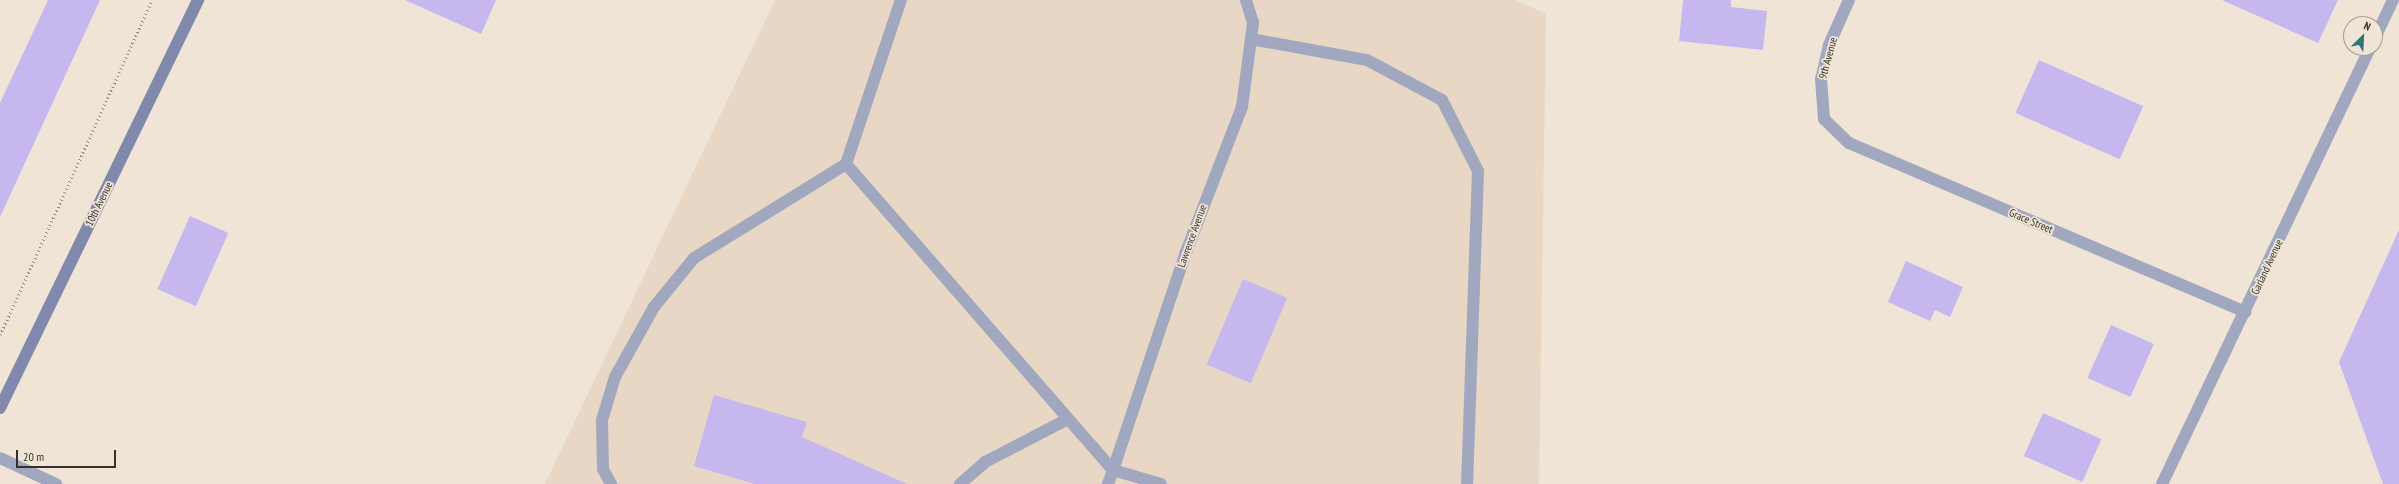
<!DOCTYPE html>
<style>
body{margin:0}
#map{position:relative;width:2399px;height:484px;overflow:hidden;background:#efe4d6;font-family:"PT Sans Narrow",sans-serif}
div>[style]{position:absolute}
.built>*{inset:0;background:#e7d7c4}
.building>*{inset:0;background:#c6b8ef;transform-origin:0 0}
.path>*{height:2.5px;margin-top:-1.25px;transform-origin:0;background:repeating-linear-gradient(90deg,#938b81 0 1px,transparent 0 4px)}
.lane>*{height:12px;margin:-6px;padding:0 6px;transform-origin:6px;border-radius:6px;background:#a1a7bf}
.street>*{height:12px;margin:-6px;padding:0 6px;transform-origin:6px;border-radius:6px;background:#a1a7bf}
.secondary>*{height:12px;margin:-6px;padding:0 6px;transform-origin:6px;border-radius:6px;background:#8088ab}
span{translate:-50% -50%;white-space:nowrap;text-align:center;line-height:1.15;-webkit-text-stroke:3.5px #efe4d6;paint-order:stroke}
.street-label{font-size:11px;color:#35302b}
.north{position:absolute;left:2343px;top:16px;width:40px;height:40px;box-sizing:border-box;background:#efe4d6;border:1px solid #a59c92;border-radius:50%;rotate:24deg;font-size:11px;font-weight:700;line-height:16px;text-align:center;color:#35302b}
.north::after{content:'';display:block;margin:auto;width:14px;height:18px;background:#2e7776;clip-path:polygon(50% 0,100% 100%,50% 72%,0 100%)}
.scale{position:absolute;left:16px;top:450px;width:100px;height:18px;box-sizing:border-box;border:2px solid #35302b;border-top:0;padding-left:5px;font-size:12px;line-height:14px;white-space:nowrap;color:#35302b;-webkit-text-stroke:3px #efe4d6;paint-order:stroke}
</style>
<div id="map">
<div class="built">
<div style="clip-path:polygon(775px 0,1515px 0,1546px 14px,1539px 484px,545px 484px)"></div>
</div>
<div class="building">
<div style="clip-path:polygon(48px 0,100px 0,0 217px,0 103px)"></div>
<div style="clip-path:polygon(405px 0,496px 0,481px 34px)"></div>
<div style="clip-path:polygon(1683px 0,1731px 0,1731px 7px,1767px 11px,1763px 50px,1679px 41px)"></div>
<div style="clip-path:polygon(2222px 0,2338px 0,2318px 43px)"></div>
<div style="left:2039px;top:60px;width:114px;height:58px;rotate:24deg"></div>
<div style="left:190px;top:216px;width:42px;height:80px;rotate:24deg"></div>
<div style="clip-path:polygon(2399px 230px,2399px 484px,2383px 484px,2339px 362px)"></div>
<div style="clip-path:polygon(1906px 261px,1963px 287px,1950px 317px,1935px 310px,1930px 321px,1888px 302px)"></div>
<div style="left:1243px;top:279px;width:48px;height:93px;rotate:23deg"></div>
<div style="left:2111px;top:325px;width:47px;height:58px;rotate:24deg"></div>
<div style="clip-path:polygon(714px 395px,807px 422px,802px 437px,907px 484px,755px 484px,694px 466px)"></div>
<div style="left:2043px;top:413px;width:64px;height:47px;rotate:24deg"></div>
</div>
<div class="path">
<div style="left:0;top:335px;width:368px;rotate:-65.6deg"></div>
</div>
<div class="lane">
<div style="left:1251px;top:39px;width:118px;rotate:10.3deg"></div>
<div style="left:1367px;top:60px;width:85px;rotate:28.1deg"></div>
<div style="left:1442px;top:100px;width:80px;rotate:63.1deg"></div>
<div style="left:1478px;top:171px;width:313px;rotate:92deg"></div>
<div style="left:846px;top:164px;width:406px;rotate:48.9deg"></div>
<div style="left:1113px;top:470px;width:50px;rotate:16.3deg"></div>
<div style="left:611px;top:484px;width:17px;rotate:-118deg"></div>
<div style="left:603px;top:469px;width:49px;rotate:-91.2deg"></div>
<div style="left:602px;top:420px;width:45px;rotate:-73.2deg"></div>
<div style="left:615px;top:377px;width:80px;rotate:-60.9deg"></div>
<div style="left:654px;top:307px;width:63px;rotate:-50.8deg"></div>
<div style="left:694px;top:258px;width:179px;rotate:-31.7deg"></div>
<div style="left:846px;top:164px;width:173px;rotate:-71.5deg"></div>
<div style="left:960px;top:484px;width:33px;rotate:-41deg"></div>
<div style="left:985px;top:462px;width:93px;rotate:-27.4deg"></div>
<div style="left:1108px;top:484px;width:15px;rotate:-70deg"></div>
</div>
<div class="street">
<div style="left:1849px;top:0;width:49px;rotate:114deg"></div>
<div style="left:1829px;top:45px;width:35px;rotate:103deg"></div>
<div style="left:1821px;top:79px;width:40px;rotate:85.7deg"></div>
<div style="left:1824px;top:119px;width:35px;rotate:44deg"></div>
<div style="left:1849px;top:143px;width:431px;rotate:23.1deg"></div>
<div style="left:2375px;top:38px;width:42px;rotate:-64.7deg"></div>
<div style="left:0;top:458px;width:62px;rotate:24.9deg"></div>
<div style="left:1113px;top:470px;width:230px;rotate:-71.5deg"></div>
<div style="left:1186px;top:252px;width:155px;rotate:-68.9deg"></div>
<div style="left:1242px;top:107px;width:85px;rotate:-82.5deg"></div>
<div style="left:1253px;top:23px;width:24px;rotate:-107deg"></div>
<div style="left:2162px;top:484px;width:483px;rotate:-64.5deg"></div>
</div>
<div class="secondary">
<div style="left:0;top:408px;width:454px;rotate:-64.1deg"></div>
</div>
<div class="street-label">
<span style="left:1828px;top:58px;rotate:-75deg">9th Avenue</span>
<span style="left:99px;top:204px;rotate:-64deg">10th Avenue</span>
<span style="left:2031px;top:221px;rotate:23deg">Grace Street</span>
<span style="left:1192px;top:236px;rotate:-70deg">Lawrence Avenue</span>
<span style="left:2267px;top:267px;rotate:-65deg">Garland Avenue</span>
</div>
<div class="north">N</div>
<div class="scale">20 m</div>
</div>
